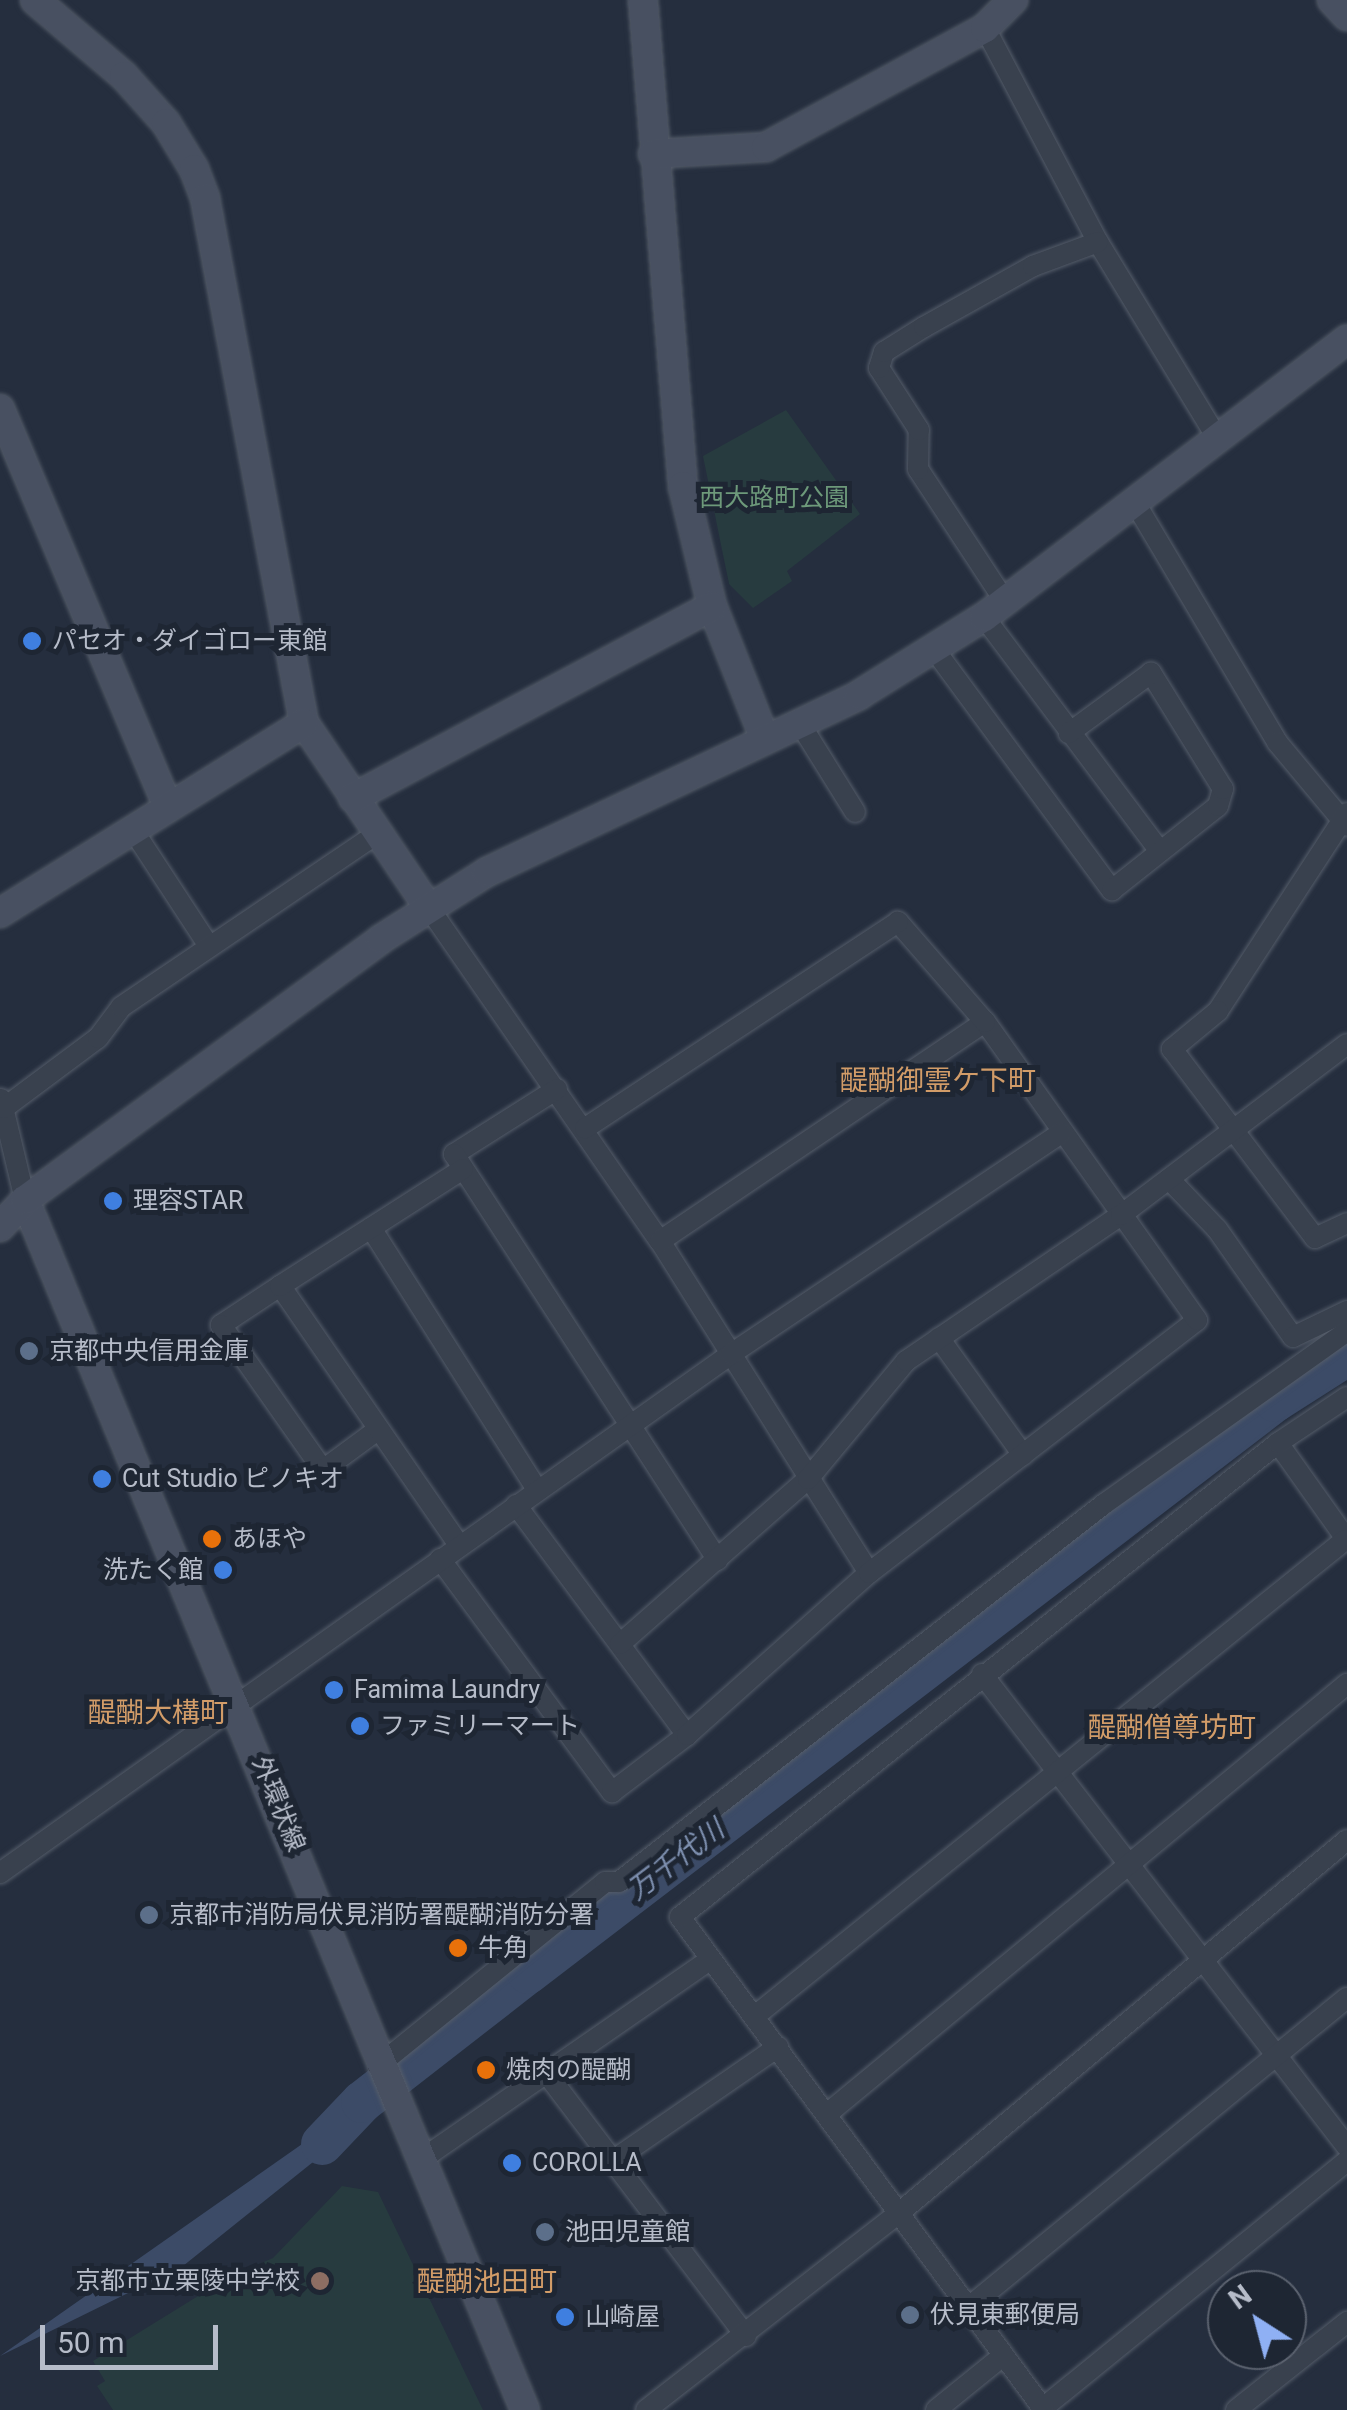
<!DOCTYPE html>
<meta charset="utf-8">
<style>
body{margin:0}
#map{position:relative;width:1347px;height:2410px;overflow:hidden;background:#252e3e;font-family:Roboto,"Noto Sans JP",sans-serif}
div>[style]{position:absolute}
.green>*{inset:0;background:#273b3f}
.water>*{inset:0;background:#3c4b67}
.river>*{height:42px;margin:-21px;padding:0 21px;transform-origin:21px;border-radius:21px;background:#3c4b67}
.roads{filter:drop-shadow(0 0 2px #545c69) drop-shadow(0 0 2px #545c69)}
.street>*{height:20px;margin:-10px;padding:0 10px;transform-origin:10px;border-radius:10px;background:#39414e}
.secondary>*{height:28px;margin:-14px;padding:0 14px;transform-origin:14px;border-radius:14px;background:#485061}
.dots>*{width:28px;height:28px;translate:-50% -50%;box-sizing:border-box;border:5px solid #1e2633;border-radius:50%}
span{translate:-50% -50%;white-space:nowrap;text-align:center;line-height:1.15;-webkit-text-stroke:10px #1e2633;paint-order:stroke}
.park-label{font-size:25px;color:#6d997a}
.poi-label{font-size:25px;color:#b6bcc9}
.left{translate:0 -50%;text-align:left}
.right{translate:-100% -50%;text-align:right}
.street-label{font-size:25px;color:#b6bcc9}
.neighbourhood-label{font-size:28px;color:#d29c68}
.water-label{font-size:28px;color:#7e90b0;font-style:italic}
.north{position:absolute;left:1207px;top:2270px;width:100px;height:100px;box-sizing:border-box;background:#1e2633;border:2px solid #5b626f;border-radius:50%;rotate:324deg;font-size:28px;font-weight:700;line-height:40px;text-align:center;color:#b6bcc9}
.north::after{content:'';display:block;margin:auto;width:35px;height:45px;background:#8fb0f4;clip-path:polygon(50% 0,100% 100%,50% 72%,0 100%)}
.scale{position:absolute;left:40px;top:2325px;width:178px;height:45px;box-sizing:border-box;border:5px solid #b6bcc9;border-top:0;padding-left:12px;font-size:30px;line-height:35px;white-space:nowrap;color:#b6bcc9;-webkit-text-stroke:8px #1e2633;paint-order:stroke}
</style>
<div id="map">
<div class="green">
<div style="clip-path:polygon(786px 410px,860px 514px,787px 571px,792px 581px,753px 608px,729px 584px,703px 456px)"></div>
<div style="clip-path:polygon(342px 2186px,378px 2192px,483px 2410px,113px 2410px,97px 2386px,105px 2381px,93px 2361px,232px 2275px,273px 2258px)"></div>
</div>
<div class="water">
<div style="clip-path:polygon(892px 1699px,183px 2266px,0 2356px,362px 2102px)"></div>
</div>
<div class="river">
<div style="left:322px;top:2144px;width:58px;rotate:-46.4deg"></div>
<div style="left:362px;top:2102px;width:210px;rotate:-37.9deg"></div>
<div style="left:528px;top:1973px;width:941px;rotate:-37.44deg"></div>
<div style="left:1275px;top:1401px;width:85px;rotate:-32.6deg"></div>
</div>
<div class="roads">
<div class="street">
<div style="left:985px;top:28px;width:242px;rotate:62.2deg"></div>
<div style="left:1098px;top:242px;width:229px;rotate:58.7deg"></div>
<div style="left:1137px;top:506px;width:274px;rotate:59.3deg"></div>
<div style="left:1277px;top:742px;width:109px;rotate:50.2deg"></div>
<div style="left:1006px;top:603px;width:160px;rotate:-123.3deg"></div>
<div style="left:918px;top:469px;width:39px;rotate:-89deg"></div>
<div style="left:919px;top:430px;width:74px;rotate:-122.8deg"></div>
<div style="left:879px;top:368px;width:17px;rotate:-73deg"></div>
<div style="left:884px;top:352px;width:47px;rotate:-32deg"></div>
<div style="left:924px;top:327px;width:125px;rotate:-29.2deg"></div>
<div style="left:1033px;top:266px;width:69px;rotate:-20.3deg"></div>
<div style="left:984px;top:617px;width:293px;rotate:53.1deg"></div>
<div style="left:934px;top:649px;width:300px;rotate:53.6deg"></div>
<div style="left:1112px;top:890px;width:135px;rotate:-38.4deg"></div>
<div style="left:1218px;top:806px;width:18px;rotate:-74deg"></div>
<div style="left:1223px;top:789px;width:137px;rotate:-121.8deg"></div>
<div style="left:1151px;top:673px;width:102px;rotate:143.8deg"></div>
<div style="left:799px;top:722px;width:106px;rotate:58.1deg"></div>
<div style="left:1347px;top:813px;width:236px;rotate:123.1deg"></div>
<div style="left:1218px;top:1011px;width:60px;rotate:140.4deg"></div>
<div style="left:1172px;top:1049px;width:237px;rotate:52.9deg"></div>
<div style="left:1315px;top:1238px;width:35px;rotate:-25deg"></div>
<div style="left:133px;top:830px;width:139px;rotate:56.8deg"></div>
<div style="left:429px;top:908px;width:405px;rotate:55.3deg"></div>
<div style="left:660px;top:1241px;width:392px;rotate:57.8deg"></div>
<div style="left:557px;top:1089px;width:122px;rotate:147.7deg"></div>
<div style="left:454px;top:1154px;width:484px;rotate:57deg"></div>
<div style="left:1px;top:1099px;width:104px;rotate:76.6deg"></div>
<div style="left:4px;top:1108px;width:117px;rotate:-36.7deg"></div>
<div style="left:98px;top:1038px;width:39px;rotate:-53deg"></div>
<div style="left:121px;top:1007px;width:312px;rotate:-34.1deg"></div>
<div style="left:1169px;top:1179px;width:69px;rotate:46.2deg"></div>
<div style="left:1217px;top:1229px;width:132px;rotate:54.9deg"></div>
<div style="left:1293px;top:1337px;width:60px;rotate:-25.7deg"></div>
<div style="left:371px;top:1228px;width:310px;rotate:57.6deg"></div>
<div style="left:660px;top:1241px;width:392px;rotate:-34deg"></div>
<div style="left:280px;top:1286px;width:71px;rotate:146.5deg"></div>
<div style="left:221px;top:1325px;width:177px;rotate:54.9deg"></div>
<div style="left:323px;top:1470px;width:66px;rotate:-36.3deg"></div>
<div style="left:939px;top:1338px;width:144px;rotate:54.3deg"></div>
<div style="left:1278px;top:1443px;width:119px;rotate:54.6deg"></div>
<div style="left:516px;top:1505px;width:287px;rotate:53.4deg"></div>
<div style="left:459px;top:1545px;width:315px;rotate:-124.6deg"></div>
<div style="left:280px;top:1286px;width:217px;rotate:-32.6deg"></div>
<div style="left:440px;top:1559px;width:290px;rotate:53.6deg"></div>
<div style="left:612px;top:1792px;width:94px;rotate:-37.2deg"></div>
<div style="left:687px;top:1735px;width:244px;rotate:-41.7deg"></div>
<div style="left:869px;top:1573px;width:414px;rotate:-37.6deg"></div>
<div style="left:1197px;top:1320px;width:366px;rotate:-125.4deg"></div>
<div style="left:985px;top:1022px;width:133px;rotate:-131deg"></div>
<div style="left:898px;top:922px;width:375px;rotate:146.6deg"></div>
<div style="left:620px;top:1644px;width:250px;rotate:-41.3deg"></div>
<div style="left:808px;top:1479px;width:153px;rotate:-50.3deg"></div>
<div style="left:906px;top:1361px;width:260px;rotate:-34.2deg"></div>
<div style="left:1121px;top:1215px;width:283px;rotate:-37.1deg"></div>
<div style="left:982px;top:1674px;width:597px;rotate:52.34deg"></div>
<div style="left:0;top:1873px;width:897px;rotate:-35.37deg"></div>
<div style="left:731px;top:1354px;width:397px;rotate:-33.8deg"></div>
<div style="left:755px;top:2016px;width:758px;rotate:-38.9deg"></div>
<div style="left:378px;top:2066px;width:292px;rotate:-39deg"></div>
<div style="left:605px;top:1882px;width:14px"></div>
<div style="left:619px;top:1882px;width:615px;rotate:-37.93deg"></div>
<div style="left:1104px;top:1504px;width:298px;rotate:-35.4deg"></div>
<div style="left:547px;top:2074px;width:329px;rotate:52.8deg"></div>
<div style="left:827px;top:2114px;width:675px;rotate:-39.59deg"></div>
<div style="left:425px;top:2157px;width:346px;rotate:-34.7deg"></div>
<div style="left:611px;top:2162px;width:203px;rotate:-34.6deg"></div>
<div style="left:969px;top:2307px;width:488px;rotate:-39.3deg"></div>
<div style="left:1043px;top:2408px;width:392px;rotate:-39.1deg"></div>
<div style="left:646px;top:2410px;width:321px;rotate:-37.9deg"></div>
<div style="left:899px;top:2213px;width:583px;rotate:-39.78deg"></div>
<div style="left:936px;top:2410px;width:87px;rotate:-39deg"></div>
<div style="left:1044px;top:2410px;width:613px;rotate:-126.44deg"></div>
<div style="left:680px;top:1917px;width:763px;rotate:-38.4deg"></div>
<div style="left:1278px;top:1443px;width:83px;rotate:-33.7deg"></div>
<div style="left:1236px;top:2410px;width:142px;rotate:-38.4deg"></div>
</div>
<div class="secondary">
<div style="left:35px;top:0;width:117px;rotate:40.5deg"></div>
<div style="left:124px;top:76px;width:63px;rotate:48.2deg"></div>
<div style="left:166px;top:123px;width:54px;rotate:58.7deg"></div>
<div style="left:194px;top:169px;width:31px;rotate:69deg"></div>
<div style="left:205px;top:198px;width:534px;rotate:79.32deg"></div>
<div style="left:304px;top:723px;width:223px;rotate:56deg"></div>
<div style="left:643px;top:0;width:488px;rotate:85.3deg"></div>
<div style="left:683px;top:486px;width:123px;rotate:76.4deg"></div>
<div style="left:712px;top:606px;width:141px;rotate:68.3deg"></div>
<div style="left:1332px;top:0;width:22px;rotate:47deg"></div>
<div style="left:653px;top:154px;width:113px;rotate:-3.5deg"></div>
<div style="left:766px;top:147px;width:249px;rotate:-28.5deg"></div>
<div style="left:985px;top:28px;width:40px;rotate:-45deg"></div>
<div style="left:0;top:409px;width:432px;rotate:67.1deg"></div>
<div style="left:353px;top:798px;width:407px;rotate:-28.1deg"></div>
<div style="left:0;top:913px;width:358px;rotate:-32deg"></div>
<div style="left:25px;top:1200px;width:1309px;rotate:67.55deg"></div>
<div style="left:0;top:1227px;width:37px;rotate:-47deg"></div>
<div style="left:25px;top:1200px;width:441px;rotate:-36.2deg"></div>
<div style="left:381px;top:939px;width:125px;rotate:-32.3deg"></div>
<div style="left:487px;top:872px;width:412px;rotate:-25.4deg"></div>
<div style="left:859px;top:695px;width:147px;rotate:-32deg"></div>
<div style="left:984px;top:617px;width:457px;rotate:-37.4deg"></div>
</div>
</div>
<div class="dots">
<div style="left:32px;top:641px;background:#3f7fe0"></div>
<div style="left:113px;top:1201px;background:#3f7fe0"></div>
<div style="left:29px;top:1351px;background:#5c6f8a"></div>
<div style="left:102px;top:1479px;background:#3f7fe0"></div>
<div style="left:212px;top:1539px;background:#e8710a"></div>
<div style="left:223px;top:1570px;background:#3f7fe0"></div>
<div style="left:334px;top:1690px;background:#3f7fe0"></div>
<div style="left:360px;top:1726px;background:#3f7fe0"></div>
<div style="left:149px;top:1915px;background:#5c6f8a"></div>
<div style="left:458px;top:1948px;background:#e8710a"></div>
<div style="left:486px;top:2070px;background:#e8710a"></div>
<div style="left:512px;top:2163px;background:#3f7fe0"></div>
<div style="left:545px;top:2232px;background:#5c6f8a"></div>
<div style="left:320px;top:2281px;background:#8d6e63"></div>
<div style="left:910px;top:2315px;background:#5c6f8a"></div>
<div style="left:565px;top:2317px;background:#3f7fe0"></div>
</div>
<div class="park-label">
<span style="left:774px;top:498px">西大路町公園</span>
</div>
<div class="poi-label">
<span class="left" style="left:52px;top:641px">パセオ・ダイゴロー東館</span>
<span class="left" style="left:133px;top:1201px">理容STAR</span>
<span class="left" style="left:49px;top:1351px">京都中央信用金庫</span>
<span class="left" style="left:122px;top:1479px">Cut Studio ピノキオ</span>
<span class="left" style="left:232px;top:1539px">あほや</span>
<span class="right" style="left:203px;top:1570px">洗たく館</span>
<span class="left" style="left:354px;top:1690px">Famima Laundry</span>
<span class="left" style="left:380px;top:1726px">ファミリーマート</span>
<span class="left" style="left:169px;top:1915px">京都市消防局伏見消防署醍醐消防分署</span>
<span class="left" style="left:478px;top:1948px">牛角</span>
<span class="left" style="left:506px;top:2070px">焼肉の醍醐</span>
<span class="left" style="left:532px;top:2163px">COROLLA</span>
<span class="left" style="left:565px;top:2232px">池田児童館</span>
<span class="right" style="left:300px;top:2281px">京都市立栗陵中学校</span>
<span class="left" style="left:930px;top:2315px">伏見東郵便局</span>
<span class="left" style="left:585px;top:2317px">山崎屋</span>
</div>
<div class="street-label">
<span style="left:278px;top:1804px;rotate:68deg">外環状線</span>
</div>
<div class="neighbourhood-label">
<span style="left:938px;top:1081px">醍醐御霊ケ下町</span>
<span style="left:158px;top:1713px">醍醐大構町</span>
<span style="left:1172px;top:1728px">醍醐僧尊坊町</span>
<span style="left:487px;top:2282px">醍醐池田町</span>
</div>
<div class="water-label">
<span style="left:676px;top:1860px;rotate:-37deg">万千代川</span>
</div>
<div class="north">N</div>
<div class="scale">50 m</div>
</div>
